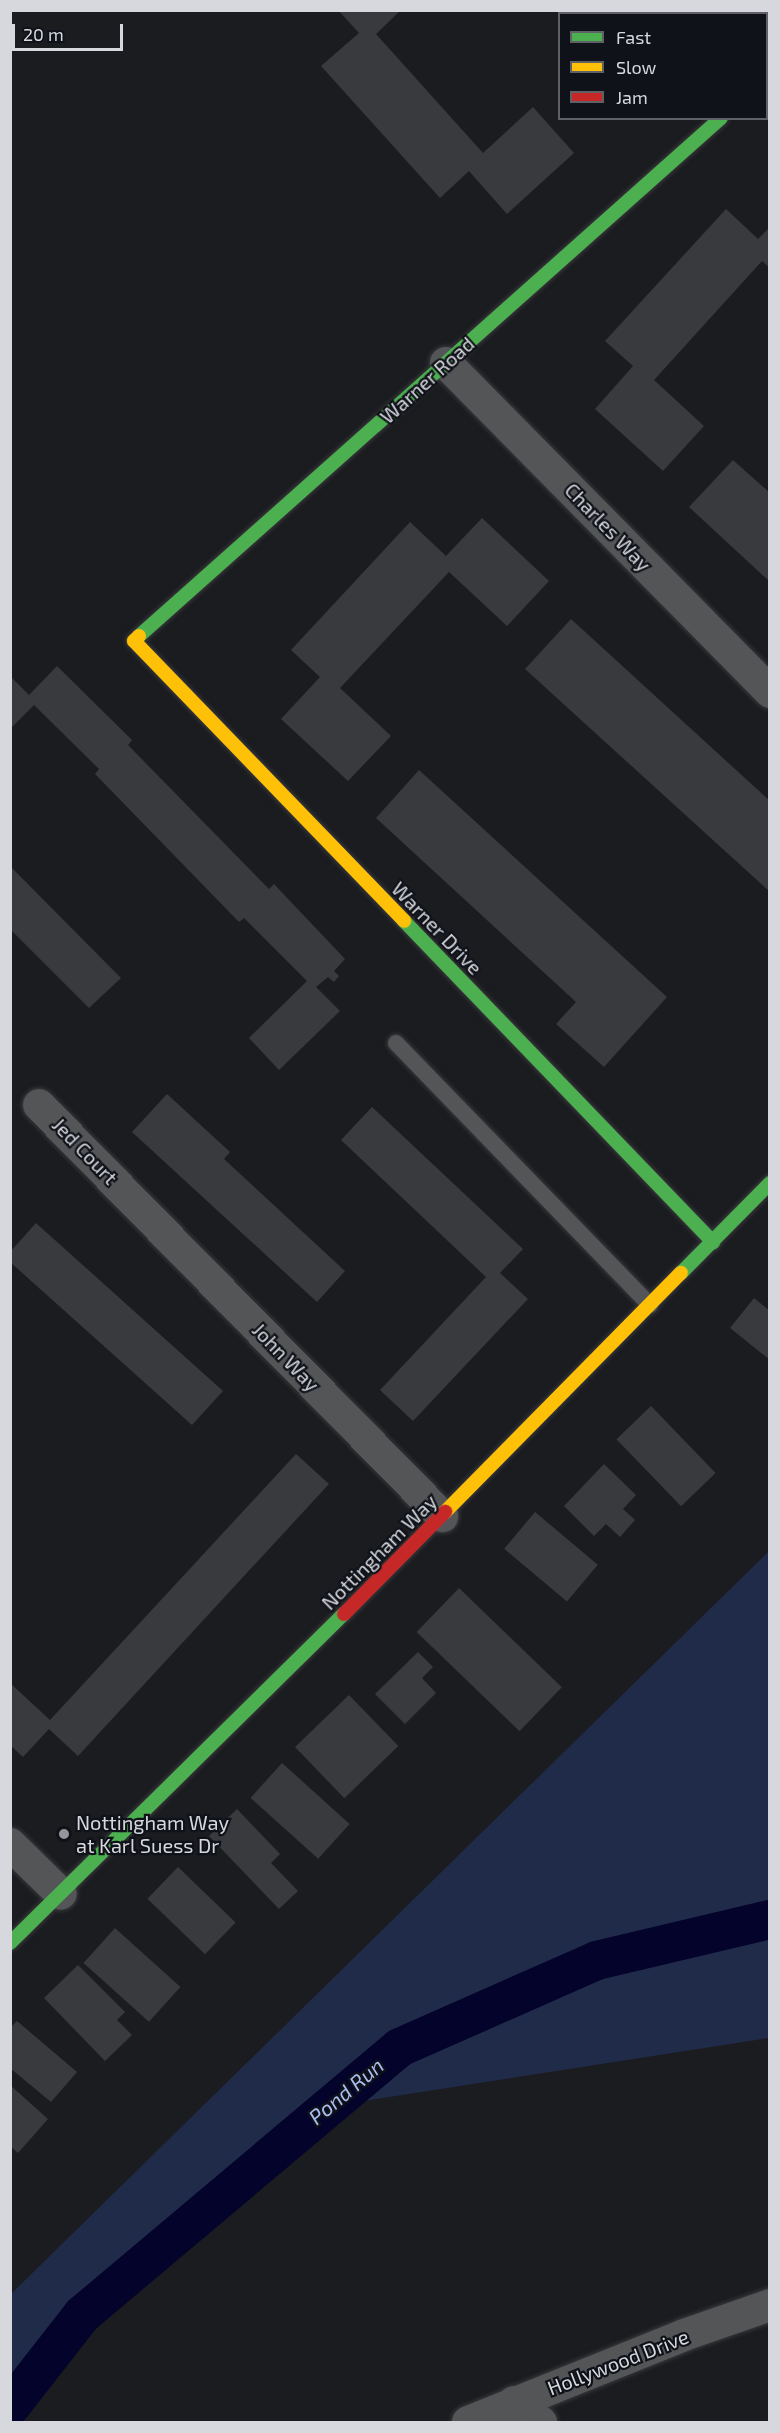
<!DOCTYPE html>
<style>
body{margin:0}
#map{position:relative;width:780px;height:2433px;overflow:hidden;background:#1b1c20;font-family:"Exo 2",sans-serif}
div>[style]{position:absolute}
.green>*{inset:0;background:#202b49}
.canal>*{height:39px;margin:-19.5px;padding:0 19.5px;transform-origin:19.5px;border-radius:19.5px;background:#04032b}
.building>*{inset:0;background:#383a3d;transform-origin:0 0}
.roads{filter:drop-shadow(0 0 2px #38383b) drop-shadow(0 0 2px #38383b)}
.lane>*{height:16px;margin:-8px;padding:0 8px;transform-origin:8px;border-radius:8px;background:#545557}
.street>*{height:32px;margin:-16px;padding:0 16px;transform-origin:16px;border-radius:16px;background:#545557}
.fast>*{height:14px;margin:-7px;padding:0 7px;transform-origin:7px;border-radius:7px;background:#4caf50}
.slow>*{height:14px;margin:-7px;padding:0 7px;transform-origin:7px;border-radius:7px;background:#ffc107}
.jam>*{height:14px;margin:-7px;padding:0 7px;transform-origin:7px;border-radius:7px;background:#c62828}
.dots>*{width:16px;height:16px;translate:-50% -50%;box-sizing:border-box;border:3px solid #101219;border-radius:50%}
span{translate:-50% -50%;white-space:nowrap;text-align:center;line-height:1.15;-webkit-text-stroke:4.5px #101219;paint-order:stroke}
.street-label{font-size:20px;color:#d6d8dd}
.poi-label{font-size:20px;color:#d6d8dd}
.left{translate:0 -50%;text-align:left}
.water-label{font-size:21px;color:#aabef1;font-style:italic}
.frame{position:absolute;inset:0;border:12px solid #d6d8dd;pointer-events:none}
.legend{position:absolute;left:558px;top:12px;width:210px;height:108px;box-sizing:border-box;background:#101219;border:2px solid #5f6167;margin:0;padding:8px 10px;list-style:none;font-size:18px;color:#d6d8dd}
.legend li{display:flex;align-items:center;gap:12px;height:30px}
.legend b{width:30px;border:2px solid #5f6167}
.scale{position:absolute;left:12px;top:24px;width:111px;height:27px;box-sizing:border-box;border:3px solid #d6d8dd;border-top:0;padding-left:8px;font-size:18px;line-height:21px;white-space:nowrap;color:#d6d8dd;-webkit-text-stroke:4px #101219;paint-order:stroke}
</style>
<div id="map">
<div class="green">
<div style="clip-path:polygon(769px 1551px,769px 2038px,344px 2104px,51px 2339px,11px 2401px,11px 2294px)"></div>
</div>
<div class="canal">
<div style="left:10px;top:2406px;width:117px;rotate:-52deg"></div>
<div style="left:82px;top:2314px;width:414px;rotate:-40.1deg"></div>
<div style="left:399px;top:2047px;width:215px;rotate:-23.8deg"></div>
<div style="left:596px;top:1960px;width:179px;rotate:-13.3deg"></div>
</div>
<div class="building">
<div style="clip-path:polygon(338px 10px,401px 10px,376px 34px,483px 153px,533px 107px,574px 153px,507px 214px,469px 171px,440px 198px,321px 66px,359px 33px)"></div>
<div style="clip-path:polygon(634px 10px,731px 10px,631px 14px)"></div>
<div style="clip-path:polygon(726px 209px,758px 239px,770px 227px,770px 268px,762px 261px,654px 380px,704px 426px,663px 471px,595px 409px,633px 366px,605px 341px)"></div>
<div style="clip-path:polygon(733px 460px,770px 493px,770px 582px,689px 507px)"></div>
<div style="clip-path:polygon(482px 518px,549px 581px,507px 626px,449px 572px,340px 688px,391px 736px,348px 781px,281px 719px,320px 677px,291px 650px,410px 522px,446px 556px)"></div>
<div style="clip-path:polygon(571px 619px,770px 801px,770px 892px,525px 669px)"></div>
<div style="clip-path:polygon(57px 666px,132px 740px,128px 745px,269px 889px,274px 884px,345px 959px,334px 971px,339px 976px,334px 982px,328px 977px,316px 987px,340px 1011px,279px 1070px,249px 1038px,307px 981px,244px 918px,239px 922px,95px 774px,99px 769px,34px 705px,10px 729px,10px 676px,29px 695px)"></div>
<div style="clip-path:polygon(419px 770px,667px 997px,604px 1067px,556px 1024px,576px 1002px,376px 818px)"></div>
<div style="clip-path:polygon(10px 866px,121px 978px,89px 1008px,10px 929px)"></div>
<div style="clip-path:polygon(167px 1094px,230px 1152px,224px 1159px,345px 1271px,317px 1302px,132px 1132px)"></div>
<div style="clip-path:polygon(372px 1107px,523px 1249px,500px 1273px,528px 1299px,413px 1421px,380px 1390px,486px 1277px,341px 1140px)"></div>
<div style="clip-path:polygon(36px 1223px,223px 1391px,192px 1425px,10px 1262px,10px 1252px)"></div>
<div style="clip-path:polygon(754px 1298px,770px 1311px,770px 1360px,730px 1328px)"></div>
<div style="left:651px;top:1406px;width:93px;height:48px;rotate:46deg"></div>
<div style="clip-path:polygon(296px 1454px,329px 1484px,78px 1756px,49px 1729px,23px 1757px,10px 1745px,10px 1683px,50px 1720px)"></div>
<div style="clip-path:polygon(604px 1464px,636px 1495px,623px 1509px,635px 1520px,620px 1537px,606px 1524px,594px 1536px,564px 1506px)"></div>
<div style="left:535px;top:1512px;width:82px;height:48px;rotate:40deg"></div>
<div style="left:459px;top:1588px;width:143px;height:61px;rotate:44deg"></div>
<div style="clip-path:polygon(418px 1652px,433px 1667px,422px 1678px,436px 1693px,405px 1724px,375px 1694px)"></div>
<div style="left:349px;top:1695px;width:71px;height:75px;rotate:46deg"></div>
<div style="left:282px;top:1763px;width:91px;height:47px;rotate:42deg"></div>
<div style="clip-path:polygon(237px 1809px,280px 1854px,271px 1863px,298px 1891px,279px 1909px,209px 1836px)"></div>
<div style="left:178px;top:1867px;width:80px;height:44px;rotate:44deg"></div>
<div style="left:115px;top:1928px;width:88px;height:47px;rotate:42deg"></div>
<div style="clip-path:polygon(78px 1965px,125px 2012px,117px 2020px,132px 2035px,105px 2061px,44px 1998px)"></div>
<div style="clip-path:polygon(17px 2021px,77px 2072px,51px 2102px,10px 2068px,10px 2028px)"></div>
<div style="clip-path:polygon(10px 2085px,48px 2119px,18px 2153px,10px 2146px)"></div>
</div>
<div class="roads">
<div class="lane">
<div style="left:396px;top:1043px;width:365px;rotate:45.9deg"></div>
</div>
<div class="street">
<div style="left:766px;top:78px;width:5px;rotate:-37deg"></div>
<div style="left:446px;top:363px;width:462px;rotate:45.4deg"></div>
<div style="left:39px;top:1105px;width:576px;rotate:45.56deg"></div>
<div style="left:10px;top:1844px;width:71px;rotate:44.4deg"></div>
<div style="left:514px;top:2402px;width:34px;rotate:37deg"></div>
<div style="left:468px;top:2422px;width:233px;rotate:-21.9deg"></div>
<div style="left:684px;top:2335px;width:91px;rotate:-19.2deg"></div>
</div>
<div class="fast">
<div style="left:139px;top:636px;width:779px;rotate:-41.67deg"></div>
<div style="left:404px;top:921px;width:446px;rotate:46.1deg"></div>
<div style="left:681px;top:1273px;width:127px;rotate:-45.3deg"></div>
<div style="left:10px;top:1943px;width:469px;rotate:-44.6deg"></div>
</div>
<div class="slow">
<div style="left:139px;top:636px;width:7px;rotate:135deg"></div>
<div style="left:134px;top:641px;width:389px;rotate:46deg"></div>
<div style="left:445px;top:1512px;width:336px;rotate:-45.4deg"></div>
</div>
<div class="jam">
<div style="left:344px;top:1614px;width:144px;rotate:-45.3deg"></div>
</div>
</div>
<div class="dots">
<div style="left:64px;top:1834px;background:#95969b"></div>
</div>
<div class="street-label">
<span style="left:427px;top:380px;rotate:-42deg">Warner Road</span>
<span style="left:608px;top:527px;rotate:46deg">Charles Way</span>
<span style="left:437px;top:928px;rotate:46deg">Warner Drive</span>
<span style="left:85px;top:1151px;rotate:46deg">Jed Court</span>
<span style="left:286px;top:1357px;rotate:46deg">John Way</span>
<span style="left:379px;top:1552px;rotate:-45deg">Nottingham Way</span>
<span style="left:618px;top:2362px;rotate:-21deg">Hollywood Drive</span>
</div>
<div class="poi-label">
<span class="left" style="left:76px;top:1834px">Nottingham Way<br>at Karl Suess Dr</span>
</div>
<div class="water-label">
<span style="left:346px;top:2091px;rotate:-40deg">Pond Run</span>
</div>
<div class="frame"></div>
<ul class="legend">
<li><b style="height:8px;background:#4caf50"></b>Fast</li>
<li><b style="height:8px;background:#ffc107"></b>Slow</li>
<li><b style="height:8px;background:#c62828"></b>Jam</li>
</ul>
<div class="scale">20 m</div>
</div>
